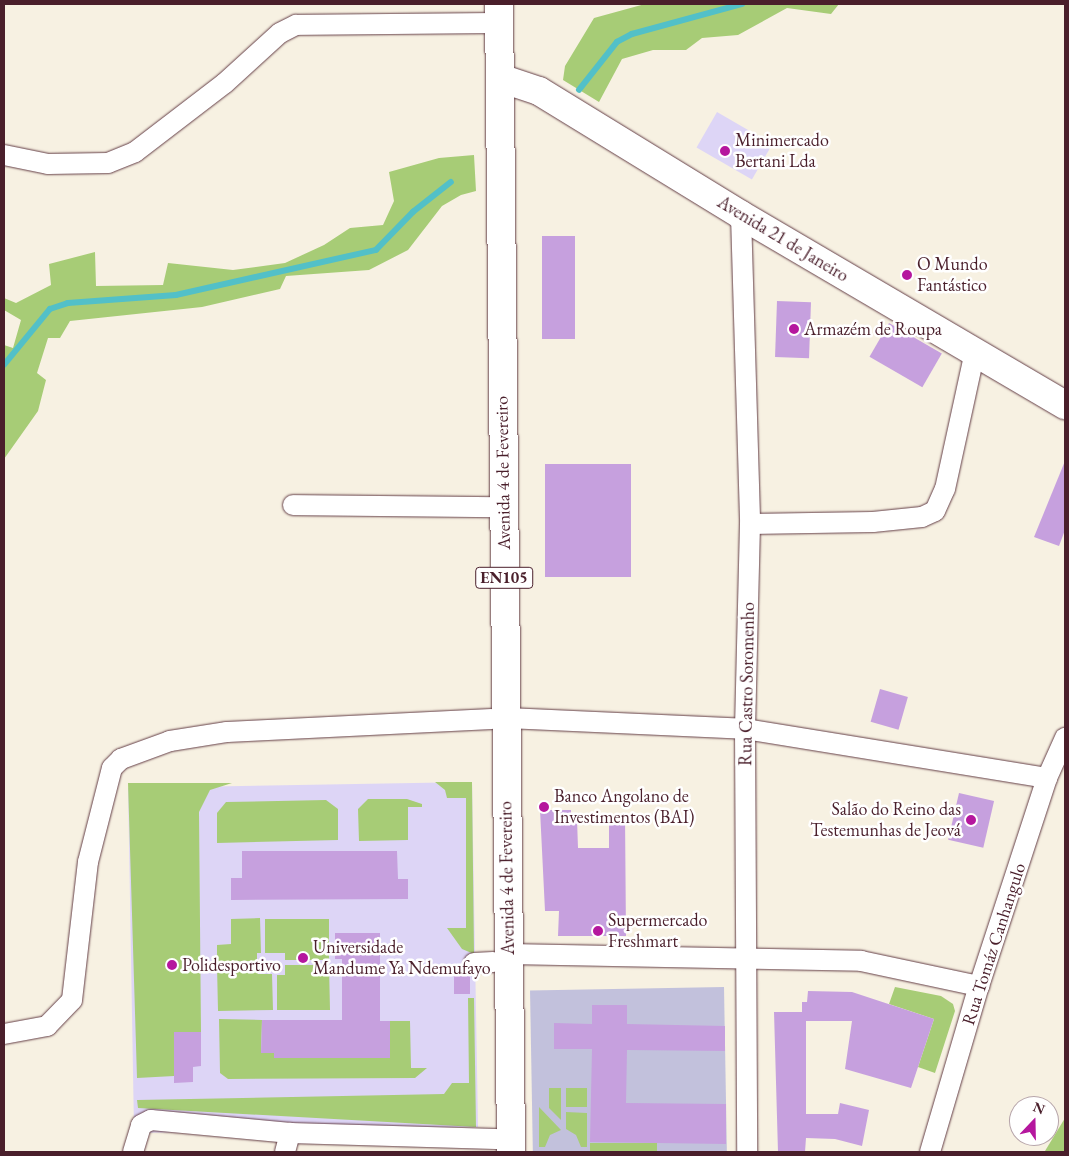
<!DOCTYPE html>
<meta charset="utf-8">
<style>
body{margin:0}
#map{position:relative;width:1069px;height:1156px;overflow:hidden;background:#f7f1e2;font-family:"EB Garamond",serif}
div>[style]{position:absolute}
.built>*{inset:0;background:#ddd5f6;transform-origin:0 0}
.industrial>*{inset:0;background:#c2c1dc;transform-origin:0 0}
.green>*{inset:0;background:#a7cc76;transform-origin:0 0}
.stream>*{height:5.5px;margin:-2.75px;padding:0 2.75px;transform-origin:2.75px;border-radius:2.75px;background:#52c0c8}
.building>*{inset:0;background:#c6a0de;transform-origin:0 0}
.roads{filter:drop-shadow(0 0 1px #643e46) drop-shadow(0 0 1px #643e46)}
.minor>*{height:20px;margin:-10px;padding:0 10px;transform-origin:10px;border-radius:10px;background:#fff}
.secondary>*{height:28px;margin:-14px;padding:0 14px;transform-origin:14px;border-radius:14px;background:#fff}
.primary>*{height:28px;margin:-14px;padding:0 14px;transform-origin:14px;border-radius:14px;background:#fff}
.dots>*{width:14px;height:14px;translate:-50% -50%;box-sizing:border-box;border:2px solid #fff;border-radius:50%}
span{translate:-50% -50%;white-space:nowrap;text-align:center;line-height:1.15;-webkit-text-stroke:5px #fff;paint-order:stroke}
.shield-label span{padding:1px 4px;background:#fff;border:1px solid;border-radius:4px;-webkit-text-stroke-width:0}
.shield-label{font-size:16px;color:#4a1f2b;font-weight:700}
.poi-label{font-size:18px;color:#4a1f2b}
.left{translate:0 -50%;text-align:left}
.right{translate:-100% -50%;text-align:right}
.street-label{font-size:18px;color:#4a1f2b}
.frame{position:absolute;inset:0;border:5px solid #4a1f2b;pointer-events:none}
.north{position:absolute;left:1009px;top:1096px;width:50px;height:50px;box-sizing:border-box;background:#fff;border:1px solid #b7a5aa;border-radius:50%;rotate:21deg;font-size:14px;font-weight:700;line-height:20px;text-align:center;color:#4a1f2b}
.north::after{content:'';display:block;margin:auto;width:18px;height:22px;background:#b5179e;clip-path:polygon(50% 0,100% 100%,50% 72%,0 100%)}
</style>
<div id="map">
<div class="built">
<div style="left:717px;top:112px;width:64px;height:41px;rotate:30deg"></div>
<div style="left:472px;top:782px;width:345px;height:344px;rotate:89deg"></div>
</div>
<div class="industrial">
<div style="left:724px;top:987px;width:165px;height:194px;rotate:89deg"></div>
</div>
<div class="green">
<div style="clip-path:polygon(645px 4px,839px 4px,831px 14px,787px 8px,738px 35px,702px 38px,686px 50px,653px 50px,622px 59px,599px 102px,563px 80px,565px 66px,594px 18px)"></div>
<div style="clip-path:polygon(474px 155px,476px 191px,461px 195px,442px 206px,408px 250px,369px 270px,286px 276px,280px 289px,202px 307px,70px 321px,60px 338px,48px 338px,37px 373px,46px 380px,38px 411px,4px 459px,4px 345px,13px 348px,21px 320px,4px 310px,4px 298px,16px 303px,51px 285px,49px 264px,95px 252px,96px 286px,163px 285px,168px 263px,233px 270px,285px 263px,324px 245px,350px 228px,383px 225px,394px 201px,389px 172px,439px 158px)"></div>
<div style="clip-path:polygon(435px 782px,472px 782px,474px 954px,462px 949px,447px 928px,466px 928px,466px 798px,447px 798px,445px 790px)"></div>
<div style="clip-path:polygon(128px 783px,232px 783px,210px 790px,199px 812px,201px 1032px,174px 1032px,174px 1076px,137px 1078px)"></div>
<div style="clip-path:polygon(368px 799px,407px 799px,422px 804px,422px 807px,408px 807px,408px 840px,359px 841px,358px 809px)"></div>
<div style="clip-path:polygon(326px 800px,338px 809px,338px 840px,217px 843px,217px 813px,226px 802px)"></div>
<div style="clip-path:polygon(260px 918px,261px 953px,257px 953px,257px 961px,217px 962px,217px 945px,231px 944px,231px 919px)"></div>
<div style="clip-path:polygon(265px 919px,329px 919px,329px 960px,285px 960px,285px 953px,265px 953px)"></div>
<div style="clip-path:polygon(285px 965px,329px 965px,330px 1010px,277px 1010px,277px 975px,285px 975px)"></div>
<div style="clip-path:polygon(217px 966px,258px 966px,258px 974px,272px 974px,273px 1010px,218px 1011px)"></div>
<div style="clip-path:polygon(895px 987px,941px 996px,953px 1004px,955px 1011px,935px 1073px,918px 1067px,934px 1019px,889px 1004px)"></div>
<div style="clip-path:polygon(468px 998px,474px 998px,476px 1127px,138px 1108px,137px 1100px,444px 1094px,452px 1083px,469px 1083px)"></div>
<div style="clip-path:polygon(219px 1019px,262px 1020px,261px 1053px,274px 1053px,275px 1058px,390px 1058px,390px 1021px,410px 1021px,411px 1068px,427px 1068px,415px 1078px,228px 1079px,220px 1073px)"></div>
<div style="clip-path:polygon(549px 1088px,561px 1088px,561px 1120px,549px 1108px)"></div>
<div style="left:566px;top:1088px;width:21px;height:19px"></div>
<div style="clip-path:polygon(539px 1107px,561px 1130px,550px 1135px,545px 1147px,539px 1147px)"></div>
<div style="clip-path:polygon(566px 1112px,587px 1113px,587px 1147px,581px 1147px,576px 1135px,566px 1129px)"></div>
<div style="clip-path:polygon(1065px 1118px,1065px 1152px,1047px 1152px,1045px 1151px)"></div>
<div style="left:590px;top:1143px;width:67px;height:9px"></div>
</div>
<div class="stream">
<div style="left:579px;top:90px;width:61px;rotate:-51.6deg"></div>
<div style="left:617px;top:42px;width:17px;rotate:-28deg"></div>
<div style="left:632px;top:34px;width:114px;rotate:-15.3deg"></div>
<div style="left:4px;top:365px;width:72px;rotate:-50.6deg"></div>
<div style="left:50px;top:309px;width:19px;rotate:-18deg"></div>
<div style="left:68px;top:303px;width:108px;rotate:-4.2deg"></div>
<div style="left:176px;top:295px;width:205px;rotate:-12.7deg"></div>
<div style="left:376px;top:250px;width:53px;rotate:-45.8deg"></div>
<div style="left:413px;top:212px;width:48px;rotate:-38.3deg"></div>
</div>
<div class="building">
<div style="left:542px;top:236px;width:33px;height:103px"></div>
<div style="left:777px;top:301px;width:34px;height:56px;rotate:2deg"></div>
<div style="left:889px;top:323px;width:61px;height:39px;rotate:30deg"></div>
<div style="clip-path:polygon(1065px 461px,1065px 530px,1059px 546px,1034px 537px)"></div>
<div style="left:545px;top:464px;width:86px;height:113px"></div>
<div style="left:880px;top:689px;width:29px;height:34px;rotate:16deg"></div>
<div style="left:959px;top:793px;width:36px;height:48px;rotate:13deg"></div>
<div style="clip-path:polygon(540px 810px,571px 810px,571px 819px,577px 819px,578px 848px,609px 848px,609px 815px,625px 815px,626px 936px,558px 936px,559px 911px,545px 911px)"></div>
<div style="clip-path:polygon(242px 851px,397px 851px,398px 879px,408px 879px,408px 899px,231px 900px,231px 878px,242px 878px)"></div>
<div style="clip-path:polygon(335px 933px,380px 933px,380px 1021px,390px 1021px,390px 1058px,274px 1058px,274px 1053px,261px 1053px,262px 1020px,342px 1020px,342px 959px,335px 959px)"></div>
<div style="left:454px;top:975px;width:16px;height:19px"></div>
<div style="clip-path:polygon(808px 991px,852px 992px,934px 1019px,911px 1088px,845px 1069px,852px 1021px,806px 1021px,806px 1114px,838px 1114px,840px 1103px,869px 1110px,862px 1146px,835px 1139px,806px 1138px,805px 1152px,778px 1152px,774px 1012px,802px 1012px,802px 1002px,807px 1002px)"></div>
<div style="clip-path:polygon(592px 1005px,627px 1005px,627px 1024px,725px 1026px,725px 1051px,627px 1050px,626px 1103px,726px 1104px,726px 1144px,590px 1142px,592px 1049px,554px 1049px,554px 1023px,592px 1024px)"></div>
<div style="clip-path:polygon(174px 1032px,201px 1032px,201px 1066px,193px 1067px,193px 1082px,174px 1083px)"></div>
</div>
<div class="roads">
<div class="minor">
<div style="left:4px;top:155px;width:45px;rotate:11.6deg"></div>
<div style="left:48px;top:164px;width:60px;rotate:-1deg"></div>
<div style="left:108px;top:163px;width:29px;rotate:-22deg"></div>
<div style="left:135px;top:152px;width:113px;rotate:-37.5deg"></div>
<div style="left:225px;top:83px;width:74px;rotate:-42.3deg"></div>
<div style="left:280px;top:33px;width:18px;rotate:-27deg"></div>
<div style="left:296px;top:25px;width:189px;rotate:-0.6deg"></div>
<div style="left:741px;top:215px;width:309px;rotate:88.3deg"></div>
<div style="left:750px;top:524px;width:205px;rotate:91.4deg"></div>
<div style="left:745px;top:729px;width:423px;rotate:89.7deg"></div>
<div style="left:293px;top:505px;width:197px;rotate:0.6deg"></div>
<div style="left:750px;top:524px;width:123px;rotate:-0.9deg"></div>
<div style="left:873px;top:522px;width:49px;rotate:-5.8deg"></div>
<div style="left:922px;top:517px;width:14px;rotate:-25deg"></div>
<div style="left:935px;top:511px;width:24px;rotate:-66deg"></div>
<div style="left:945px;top:489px;width:141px;rotate:-77.7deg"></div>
<div style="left:506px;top:718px;width:239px;rotate:2.6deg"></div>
<div style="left:745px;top:729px;width:306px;rotate:9.2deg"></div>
<div style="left:508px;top:954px;width:353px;rotate:1.1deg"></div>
<div style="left:861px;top:961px;width:121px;rotate:12deg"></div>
<div style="left:474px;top:963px;width:19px;rotate:-3deg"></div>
<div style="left:4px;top:1034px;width:44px;rotate:-10.5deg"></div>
<div style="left:47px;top:1026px;width:36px;rotate:-46deg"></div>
<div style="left:72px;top:1000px;width:139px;rotate:-83.4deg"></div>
<div style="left:88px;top:862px;width:97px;rotate:-75.7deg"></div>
<div style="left:112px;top:768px;width:13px;rotate:-45deg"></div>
<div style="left:121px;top:759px;width:52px;rotate:-20.2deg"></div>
<div style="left:170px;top:741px;width:58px;rotate:-9deg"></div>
<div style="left:227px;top:732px;width:265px;rotate:-2.8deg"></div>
<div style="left:133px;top:1152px;width:28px;rotate:-73deg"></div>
<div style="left:141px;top:1125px;width:11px;rotate:-27deg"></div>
<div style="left:151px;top:1120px;width:140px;rotate:5.3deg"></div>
<div style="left:290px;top:1133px;width:206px;rotate:1.7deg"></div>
<div style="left:285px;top:1152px;width:20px;rotate:-75deg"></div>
<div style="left:930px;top:1152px;width:173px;rotate:-73.6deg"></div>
<div style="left:979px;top:986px;width:219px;rotate:-71.9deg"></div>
<div style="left:1047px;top:778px;width:44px;rotate:-65.8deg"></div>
</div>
<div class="secondary">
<div style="left:500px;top:78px;width:41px;rotate:18.4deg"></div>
<div style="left:539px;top:91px;width:237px;rotate:31.5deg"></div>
<div style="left:741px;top:215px;width:376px;rotate:30.4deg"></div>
</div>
<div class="primary">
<div style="left:499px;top:4px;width:1148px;rotate:89.4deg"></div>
</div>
</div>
<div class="dots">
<div style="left:725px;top:151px;background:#b5179e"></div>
<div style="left:907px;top:275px;background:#b5179e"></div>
<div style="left:794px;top:329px;background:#b5179e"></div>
<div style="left:544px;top:807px;background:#b5179e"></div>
<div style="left:971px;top:820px;background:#b5179e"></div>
<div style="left:598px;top:931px;background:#b5179e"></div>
<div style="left:303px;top:958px;background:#b5179e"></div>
<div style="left:172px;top:965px;background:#b5179e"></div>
</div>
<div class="shield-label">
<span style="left:504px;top:578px">EN105</span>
</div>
<div class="poi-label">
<span class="left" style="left:735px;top:151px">Minimercado<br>Bertani Lda</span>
<span class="left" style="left:917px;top:275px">O Mundo<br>Fantástico</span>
<span class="left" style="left:804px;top:329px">Armazém de Roupa</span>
<span class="left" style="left:554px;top:807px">Banco Angolano de<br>Investimentos (BAI)</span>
<span class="right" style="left:961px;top:820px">Salão do Reino das<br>Testemunhas de Jeová</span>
<span class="left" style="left:608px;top:931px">Supermercado<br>Freshmart</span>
<span class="left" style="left:313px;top:958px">Universidade<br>Mandume Ya Ndemufayo</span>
<span class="left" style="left:182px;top:965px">Polidesportivo</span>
</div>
<div class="street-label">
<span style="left:783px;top:239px;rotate:31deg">Avenida 21 de Janeiro</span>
<span style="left:503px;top:473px;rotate:-91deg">Avenida 4 de Fevereiro</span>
<span style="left:747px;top:684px;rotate:-89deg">Rua Castro Soromenho</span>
<span style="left:507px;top:878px;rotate:-91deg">Avenida 4 de Fevereiro</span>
<span style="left:994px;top:944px;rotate:-72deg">Rua Tomáz Canhangulo</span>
</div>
<div class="frame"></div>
<div class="north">N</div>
</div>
